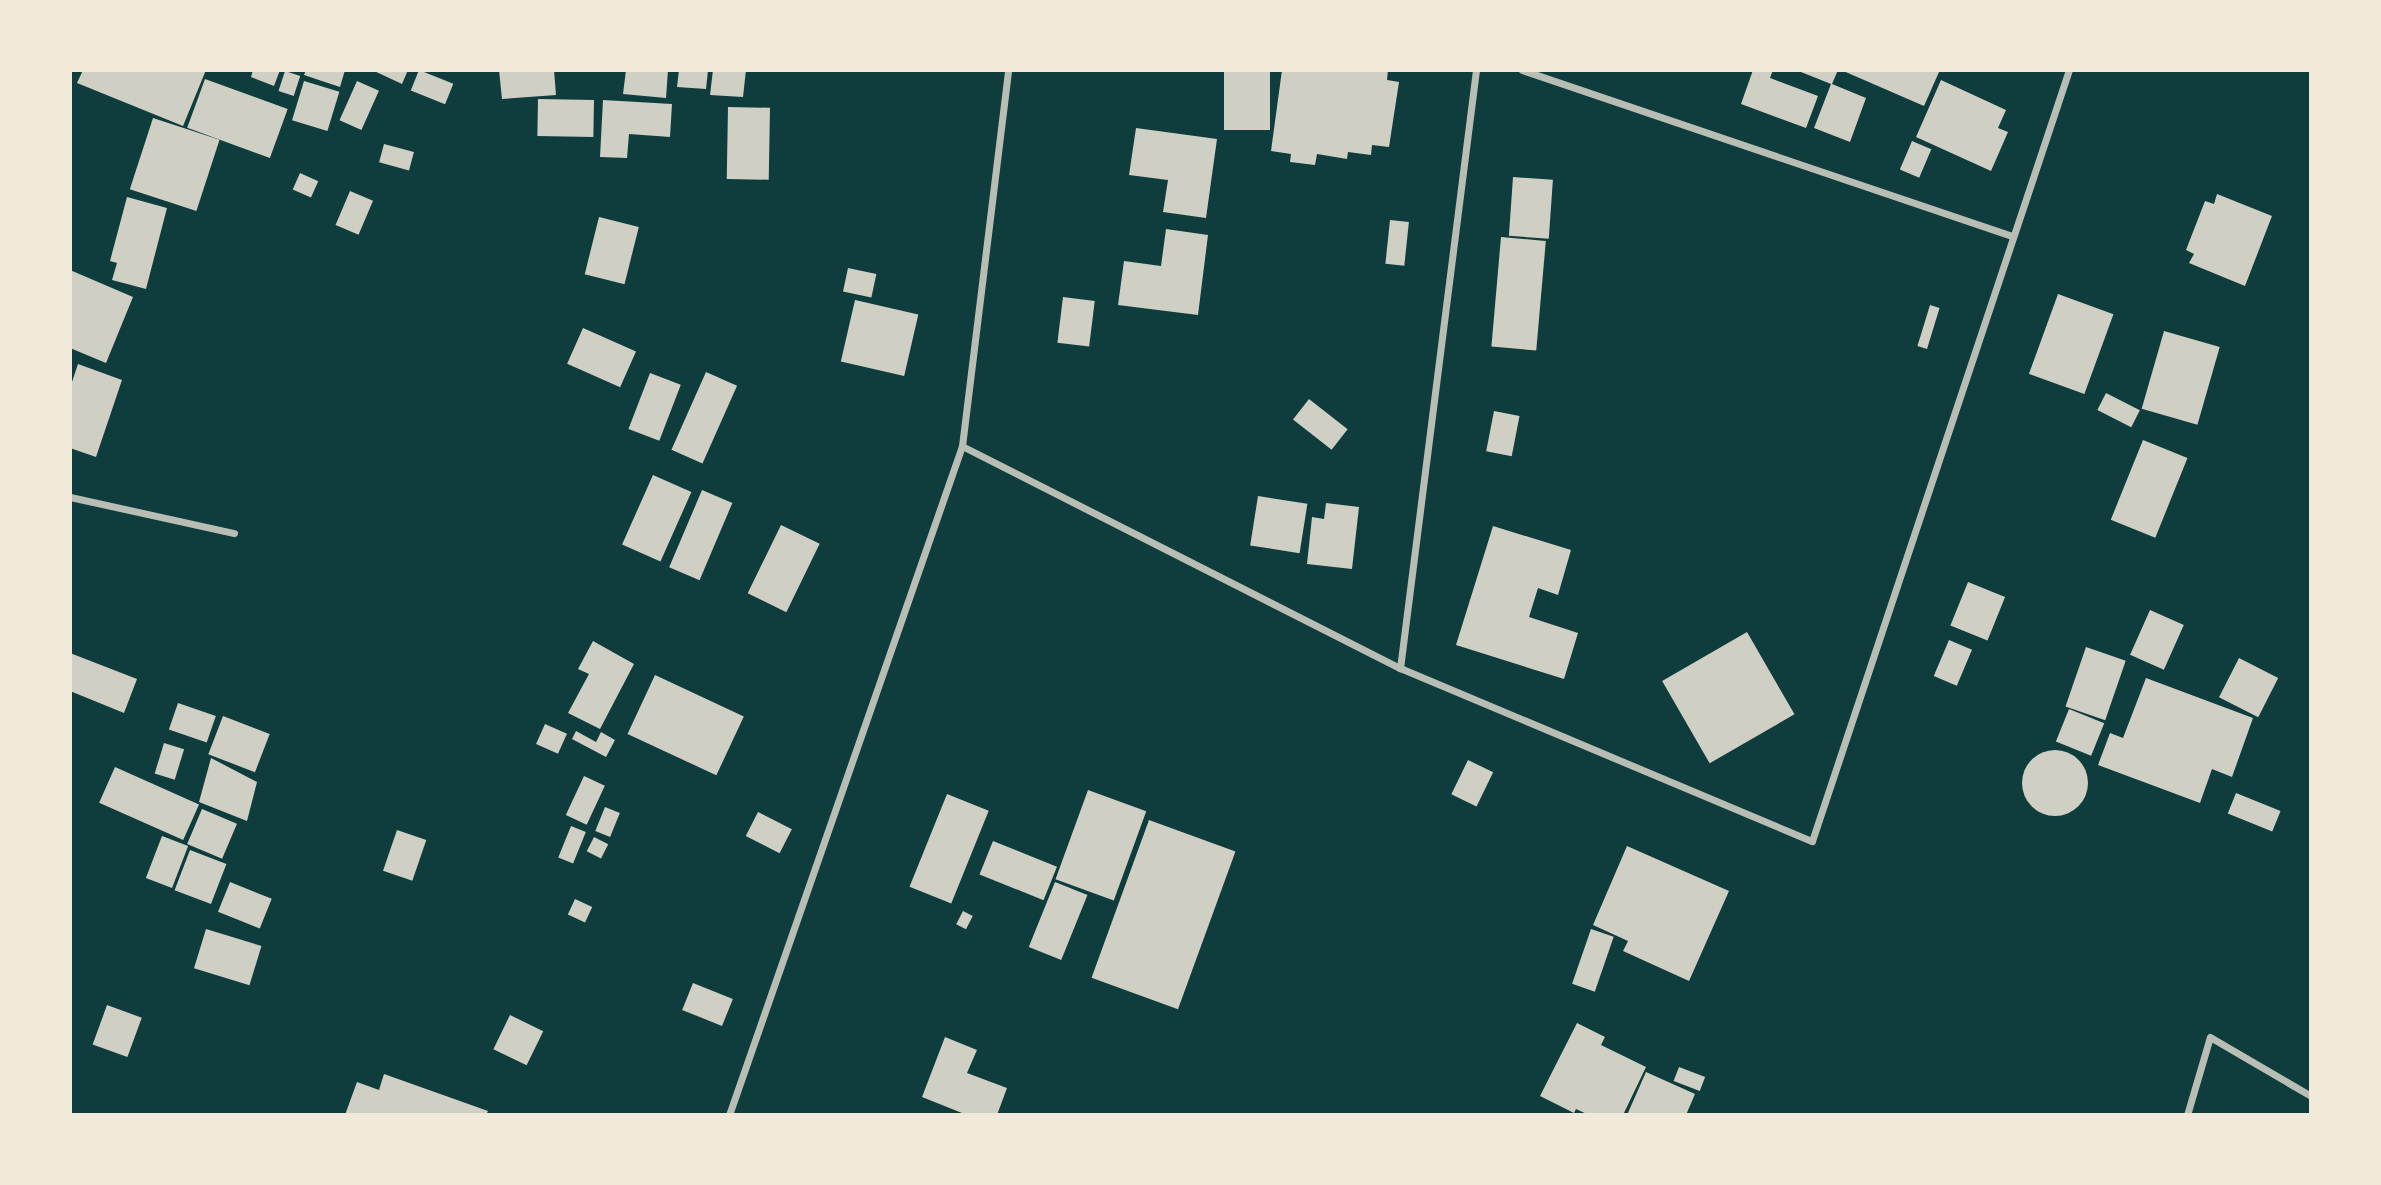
<!DOCTYPE html>
<style>
body{margin:0}
#map{position:relative;width:2381px;height:1185px;overflow:hidden;background:#0f3d3e;font-family:"Noto Sans",sans-serif}
div>[style]{position:absolute}
.building>*{inset:0;background:#cfcfc3;transform-origin:0 0}
.round{border-radius:50%}
.minor>*{height:7px;margin:-3.5px;padding:0 3.5px;transform-origin:3.5px;border-radius:3.5px;background:#b8beb3}
span{translate:-50% -50%;white-space:nowrap;text-align:center;line-height:1.15;-webkit-text-stroke:6px #f1e9da;paint-order:stroke}
.frame{position:absolute;inset:0;border:72px solid #f1e9da;pointer-events:none}
</style>
<div id="map">
<div class="building">
<div style="clip-path:polygon(83px 70px,206px 70px,183px 126px,77px 83px)"></div>
<div style="clip-path:polygon(253px 70px,280px 70px,274px 86px,251px 77px)"></div>
<div style="clip-path:polygon(306px 70px,345px 70px,340px 87px,304px 75px)"></div>
<div style="clip-path:polygon(372px 70px,408px 70px,402px 84px)"></div>
<div style="left:419px;top:70px;width:37px;height:22px;rotate:22deg"></div>
<div style="clip-path:polygon(499px 70px,554px 70px,556px 95px,502px 99px)"></div>
<div style="clip-path:polygon(626px 70px,668px 70px,666px 98px,623px 94px)"></div>
<div style="clip-path:polygon(679px 70px,708px 70px,706px 89px,677px 87px)"></div>
<div style="clip-path:polygon(713px 70px,746px 70px,743px 97px,710px 95px)"></div>
<div style="left:1224px;top:70px;width:46px;height:60px"></div>
<div style="clip-path:polygon(1282px 70px,1388px 70px,1387px 80px,1399px 82px,1389px 147px,1372px 145px,1371px 155px,1348px 152px,1347px 159px,1317px 154px,1315px 165px,1290px 162px,1291px 154px,1271px 151px)"></div>
<div style="clip-path:polygon(1753px 70px,1773px 70px,1770px 78px,1818px 96px,1806px 128px,1741px 104px)"></div>
<div style="clip-path:polygon(1796px 70px,1838px 70px,1832px 84px,1866px 98px,1850px 142px,1814px 128px,1831px 84px)"></div>
<div style="clip-path:polygon(1841px 70px,1934px 70px,1939px 72px,1924px 106px)"></div>
<div style="left:285px;top:71px;width:16px;height:21px;rotate:18deg"></div>
<div style="left:205px;top:79px;width:88px;height:52px;rotate:20deg"></div>
<div style="clip-path:polygon(1941px 80px,2006px 110px,1998px 128px,2008px 132px,1991px 171px,1916px 137px)"></div>
<div style="left:304px;top:81px;width:37px;height:41px;rotate:17deg"></div>
<div style="left:357px;top:81px;width:24px;height:43px;rotate:24deg"></div>
<div style="left:538px;top:99px;width:56px;height:37px;rotate:1deg"></div>
<div style="clip-path:polygon(603px 100px,672px 104px,670px 137px,629px 134px,627px 158px,600px 157px)"></div>
<div style="left:728px;top:107px;width:42px;height:72px;rotate:1deg"></div>
<div style="left:153px;top:118px;width:70px;height:75px;rotate:18deg"></div>
<div style="clip-path:polygon(1136px 128px,1217px 139px,1206px 218px,1163px 212px,1168px 180px,1129px 175px)"></div>
<div style="left:1912px;top:141px;width:21px;height:31px;rotate:23deg"></div>
<div style="left:384px;top:144px;width:31px;height:19px;rotate:15deg"></div>
<div style="left:300px;top:173px;width:20px;height:18px;rotate:24deg"></div>
<div style="left:1513px;top:177px;width:40px;height:59px;rotate:4deg"></div>
<div style="left:350px;top:191px;width:25px;height:37px;rotate:23deg"></div>
<div style="clip-path:polygon(2217px 194px,2272px 216px,2245px 286px,2189px 263px,2194px 254px,2186px 250px,2205px 201px,2214px 204px)"></div>
<div style="clip-path:polygon(127px 197px,167px 208px,146px 289px,112px 280px,117px 263px,110px 261px)"></div>
<div style="left:599px;top:217px;width:41px;height:59px;rotate:14deg"></div>
<div style="left:1390px;top:220px;width:19px;height:44px;rotate:6deg"></div>
<div style="clip-path:polygon(1166px 229px,1208px 235px,1198px 315px,1118px 305px,1124px 261px,1161px 266px)"></div>
<div style="left:1501px;top:237px;width:45px;height:110px;rotate:5deg"></div>
<div style="left:848px;top:268px;width:29px;height:24px;rotate:12deg"></div>
<div style="clip-path:polygon(70px 270px,133px 297px,106px 363px,70px 348px)"></div>
<div style="left:2058px;top:294px;width:59px;height:85px;rotate:20deg"></div>
<div style="left:1063px;top:297px;width:32px;height:46px;rotate:7deg"></div>
<div style="left:855px;top:300px;width:65px;height:63px;rotate:13deg"></div>
<div style="left:1930px;top:305px;width:10px;height:43px;rotate:17deg"></div>
<div style="left:583px;top:328px;width:58px;height:39px;rotate:24deg"></div>
<div style="left:2164px;top:331px;width:58px;height:81px;rotate:16deg"></div>
<div style="clip-path:polygon(78px 364px,122px 380px,96px 457px,70px 448px,70px 388px)"></div>
<div style="left:706px;top:372px;width:34px;height:85px;rotate:24deg"></div>
<div style="left:650px;top:373px;width:33px;height:60px;rotate:21deg"></div>
<div style="left:2106px;top:393px;width:38px;height:19px;rotate:27deg"></div>
<div style="left:1309px;top:399px;width:49px;height:26px;rotate:38deg"></div>
<div style="left:1494px;top:411px;width:26px;height:41px;rotate:11deg"></div>
<div style="left:2143px;top:440px;width:48px;height:86px;rotate:22deg"></div>
<div style="left:653px;top:475px;width:42px;height:76px;rotate:24deg"></div>
<div style="left:702px;top:490px;width:33px;height:84px;rotate:23deg"></div>
<div style="left:1258px;top:496px;width:50px;height:50px;rotate:9deg"></div>
<div style="clip-path:polygon(1326px 503px,1359px 507px,1352px 569px,1307px 564px,1312px 517px,1324px 519px)"></div>
<div style="left:781px;top:525px;width:43px;height:76px;rotate:26deg"></div>
<div style="clip-path:polygon(1493px 526px,1571px 550px,1558px 595px,1538px 588px,1529px 617px,1578px 633px,1564px 679px,1456px 645px)"></div>
<div style="left:1968px;top:582px;width:40px;height:47px;rotate:22deg"></div>
<div style="left:2150px;top:610px;width:37px;height:49px;rotate:24deg"></div>
<div style="left:1747px;top:632px;width:95px;height:98px;rotate:60deg"></div>
<div style="left:1949px;top:640px;width:25px;height:39px;rotate:23deg"></div>
<div style="clip-path:polygon(593px 641px,634px 664px,600px 729px,568px 713px,589px 674px,578px 669px)"></div>
<div style="left:2086px;top:647px;width:42px;height:63px;rotate:19deg"></div>
<div style="clip-path:polygon(70px 653px,137px 679px,124px 713px,70px 691px)"></div>
<div style="left:2239px;top:658px;width:44px;height:44px;rotate:27deg"></div>
<div style="left:655px;top:675px;width:98px;height:65px;rotate:25deg"></div>
<div style="clip-path:polygon(2146px 678px,2253px 718px,2232px 777px,2212px 769px,2200px 803px,2098px 765px,2110px 733px,2123px 738px)"></div>
<div style="left:178px;top:703px;width:40px;height:28px;rotate:19deg"></div>
<div style="left:2069px;top:709px;width:38px;height:35px;rotate:22deg"></div>
<div style="left:223px;top:716px;width:50px;height:41px;rotate:21deg"></div>
<div style="left:545px;top:724px;width:24px;height:22px;rotate:24deg"></div>
<div style="clip-path:polygon(576px 731px,596px 742px,601px 732px,615px 740px,606px 757px,572px 739px)"></div>
<div style="left:164px;top:743px;width:21px;height:32px;rotate:17deg"></div>
<div class="round" style="left:2022px;top:750px;width:66px;height:66px"></div>
<div style="clip-path:polygon(211px 758px,257px 782px,247px 821px,199px 802px)"></div>
<div style="left:1468px;top:760px;width:28px;height:38px;rotate:26deg"></div>
<div style="left:115px;top:767px;width:92px;height:39px;rotate:24deg"></div>
<div style="left:584px;top:776px;width:23px;height:43px;rotate:25deg"></div>
<div style="left:1088px;top:790px;width:62px;height:95px;rotate:20deg"></div>
<div style="left:2236px;top:793px;width:48px;height:22px;rotate:22deg"></div>
<div style="left:947px;top:794px;width:45px;height:100px;rotate:22deg"></div>
<div style="left:605px;top:807px;width:16px;height:26px;rotate:22deg"></div>
<div style="left:202px;top:809px;width:38px;height:38px;rotate:23deg"></div>
<div style="left:758px;top:812px;width:38px;height:27px;rotate:27deg"></div>
<div style="left:1149px;top:820px;width:92px;height:168px;rotate:20deg"></div>
<div style="left:571px;top:826px;width:16px;height:34px;rotate:22deg"></div>
<div style="left:397px;top:830px;width:31px;height:43px;rotate:19deg"></div>
<div style="left:162px;top:836px;width:28px;height:45px;rotate:21deg"></div>
<div style="left:594px;top:837px;width:16px;height:16px;rotate:27deg"></div>
<div style="left:993px;top:841px;width:69px;height:36px;rotate:22deg"></div>
<div style="clip-path:polygon(1627px 846px,1729px 891px,1689px 981px,1623px 951px,1628px 941px,1593px 925px)"></div>
<div style="left:190px;top:850px;width:39px;height:43px;rotate:21deg"></div>
<div style="left:230px;top:882px;width:45px;height:32px;rotate:22deg"></div>
<div style="left:1055px;top:882px;width:35px;height:70px;rotate:22deg"></div>
<div style="left:575px;top:899px;width:19px;height:17px;rotate:25deg"></div>
<div style="left:963px;top:911px;width:11px;height:15px;rotate:27deg"></div>
<div style="left:206px;top:929px;width:58px;height:41px;rotate:17deg"></div>
<div style="left:1591px;top:929px;width:24px;height:58px;rotate:19deg"></div>
<div style="left:693px;top:983px;width:43px;height:29px;rotate:22deg"></div>
<div style="left:107px;top:1005px;width:37px;height:42px;rotate:20deg"></div>
<div style="left:510px;top:1015px;width:37px;height:38px;rotate:26deg"></div>
<div style="clip-path:polygon(1577px 1023px,1605px 1037px,1601px 1045px,1646px 1067px,1623px 1115px,1589px 1115px,1576px 1109px,1574px 1113px,1540px 1096px)"></div>
<div style="clip-path:polygon(945px 1037px,977px 1050px,967px 1073px,1007px 1088px,997px 1115px,967px 1115px,922px 1097px)"></div>
<div style="left:1679px;top:1067px;width:28px;height:15px;rotate:21deg"></div>
<div style="clip-path:polygon(1646px 1072px,1695px 1094px,1686px 1115px,1627px 1115px)"></div>
<div style="clip-path:polygon(384px 1074px,488px 1111px,486px 1115px,345px 1115px,357px 1082px,379px 1090px)"></div>
</div>
<div class="minor">
<div style="left:1476px;top:70px;width:603px;rotate:97.24deg"></div>
<div style="left:1400px;top:668px;width:447px;rotate:22.8deg"></div>
<div style="left:1812px;top:841px;width:813px;rotate:-71.57deg"></div>
<div style="left:1522px;top:70px;width:517px;rotate:18.72deg"></div>
<div style="left:962px;top:446px;width:491px;rotate:26.9deg"></div>
<div style="left:70px;top:497px;width:168px;rotate:12.4deg"></div>
<div style="left:729px;top:1115px;width:708px;rotate:-70.8deg"></div>
<div style="left:962px;top:446px;width:379px;rotate:-83deg"></div>
<div style="left:2187px;top:1115px;width:81px;rotate:-73.6deg"></div>
<div style="left:2210px;top:1037px;width:117px;rotate:30.3deg"></div>
</div>
<div class="frame"></div>
</div>
